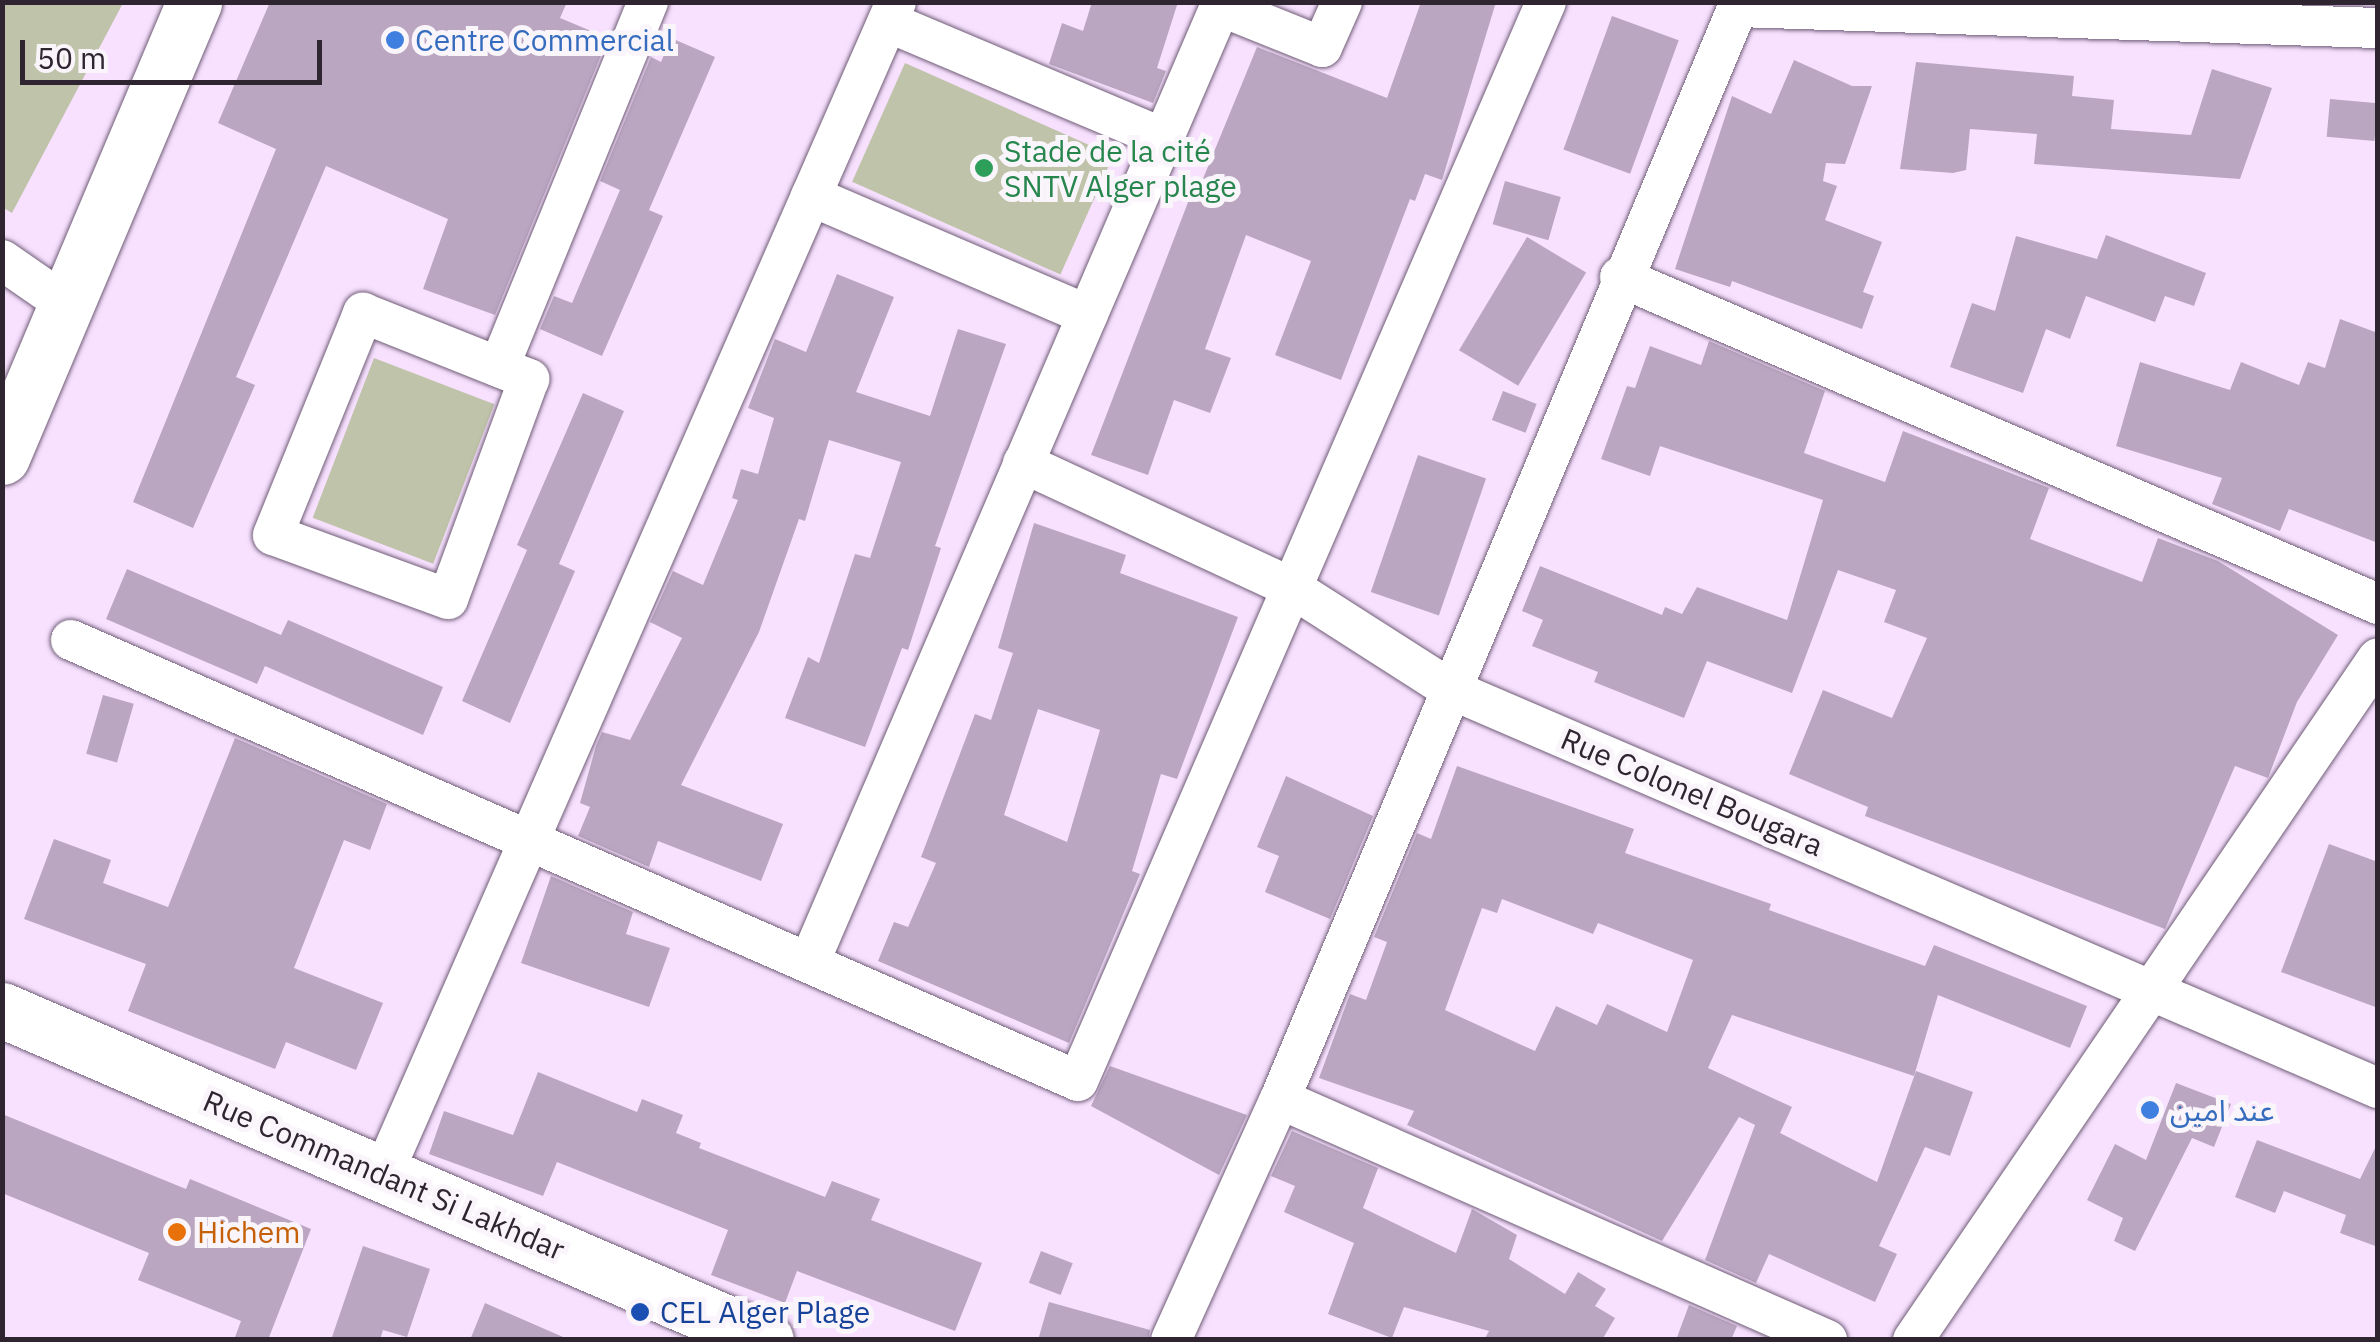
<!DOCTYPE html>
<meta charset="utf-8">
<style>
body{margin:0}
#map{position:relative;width:2380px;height:1342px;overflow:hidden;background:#f7e1ff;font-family:"IBM Plex Sans","Noto Sans Arabic",sans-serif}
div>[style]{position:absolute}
.green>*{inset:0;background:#bfc3a9;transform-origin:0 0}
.building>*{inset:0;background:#bba6c2;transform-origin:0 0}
.roads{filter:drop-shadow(0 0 2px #705d77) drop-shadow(0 0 2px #705d77)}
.street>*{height:40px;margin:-20px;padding:0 20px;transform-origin:20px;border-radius:20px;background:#fff}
.secondary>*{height:55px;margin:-27.5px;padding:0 27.5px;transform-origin:27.5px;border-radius:27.5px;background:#fff}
.dots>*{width:28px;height:28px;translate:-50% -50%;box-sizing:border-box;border:5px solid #faf5fb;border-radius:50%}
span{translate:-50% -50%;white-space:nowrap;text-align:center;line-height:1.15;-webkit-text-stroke:10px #faf5fb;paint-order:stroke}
.shop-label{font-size:30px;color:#366cbe}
.left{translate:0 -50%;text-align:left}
.leisure-label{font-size:30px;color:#27864d}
.street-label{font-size:30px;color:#2e2531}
.food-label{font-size:30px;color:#c56008}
.transit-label{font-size:30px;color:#164399}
.frame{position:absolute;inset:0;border:5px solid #2e2531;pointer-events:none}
.scale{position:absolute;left:20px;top:40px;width:302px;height:45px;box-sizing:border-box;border:5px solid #2e2531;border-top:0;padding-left:12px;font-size:30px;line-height:35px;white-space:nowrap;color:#2e2531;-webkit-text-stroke:8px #faf5fb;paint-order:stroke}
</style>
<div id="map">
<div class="green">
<div style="clip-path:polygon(2px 3px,123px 3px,12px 213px,2px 207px)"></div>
<div style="left:905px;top:63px;width:228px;height:130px;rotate:24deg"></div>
<div style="left:374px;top:358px;width:129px;height:171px;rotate:21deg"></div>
</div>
<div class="building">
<div style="clip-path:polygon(270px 2px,567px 2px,560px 18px,608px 38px,495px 315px,423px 289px,448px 219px,326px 166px,236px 377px,255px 385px,193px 528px,133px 502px,276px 149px,218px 123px)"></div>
<div style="clip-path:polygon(1092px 2px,1178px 2px,1157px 68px,1166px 71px,1153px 103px,1049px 64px,1062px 23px,1083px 31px)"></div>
<div style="clip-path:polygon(1421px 2px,1496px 2px,1442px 180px,1425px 174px,1415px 201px,1410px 199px,1341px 380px,1275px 355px,1311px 261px,1246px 235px,1205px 349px,1231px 358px,1210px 413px,1174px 400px,1148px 475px,1091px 455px,1195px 184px,1200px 186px,1257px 47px,1387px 98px)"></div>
<div style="left:1612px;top:16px;width:71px;height:142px;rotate:20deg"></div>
<div style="clip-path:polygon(671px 38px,715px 57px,649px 210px,663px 216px,602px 356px,540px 329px,554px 296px,572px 303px,620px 190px,600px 181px,651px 57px,661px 62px)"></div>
<div style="clip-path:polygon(1794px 60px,1852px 86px,1872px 86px,1845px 164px,1826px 163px,1823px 181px,1837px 186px,1825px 220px,1882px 242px,1863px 292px,1874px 296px,1862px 329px,1732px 281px,1730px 287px,1675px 269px,1732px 96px,1771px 114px)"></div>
<div style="clip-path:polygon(1916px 62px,2074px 76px,2072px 96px,2114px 100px,2111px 129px,2191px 135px,2212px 69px,2272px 88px,2240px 179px,2034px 164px,2037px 134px,1970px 129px,1966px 170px,1953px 173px,1900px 169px)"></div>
<div style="left:2330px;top:99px;width:48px;height:38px;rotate:5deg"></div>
<div style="left:1505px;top:181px;width:58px;height:45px;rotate:16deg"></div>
<div style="clip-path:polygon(2106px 235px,2206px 273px,2194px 306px,2165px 296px,2155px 322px,2086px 296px,2070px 339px,2046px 329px,2023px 393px,1950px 367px,1972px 303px,1995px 311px,2016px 236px,2097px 259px)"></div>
<div style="left:1527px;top:237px;width:69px;height:132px;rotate:31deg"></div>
<div style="clip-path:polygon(837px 274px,894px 297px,856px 392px,930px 416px,958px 329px,1006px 344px,935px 546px,941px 548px,908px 650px,902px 648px,865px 747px,785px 718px,808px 657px,819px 663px,855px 554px,870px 558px,901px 462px,829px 440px,805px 521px,799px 519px,759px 632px,681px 785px,783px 824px,761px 881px,658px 841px,649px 867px,578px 836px,590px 807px,580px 803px,596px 746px,602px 732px,630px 740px,682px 638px,650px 622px,673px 571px,703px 585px,738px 500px,732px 498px,741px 469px,758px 474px,774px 418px,748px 408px,775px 339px,806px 352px)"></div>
<div style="clip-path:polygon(2340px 319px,2378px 333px,2378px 543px,2289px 509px,2280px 531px,2212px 504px,2222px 478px,2116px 446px,2140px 362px,2230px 390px,2241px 362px,2299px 385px,2308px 362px,2325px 368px)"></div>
<div style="clip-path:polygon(1709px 341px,1825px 391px,1804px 453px,1885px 482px,1903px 431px,2049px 488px,2030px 539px,2142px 582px,2158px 538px,2218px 561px,2338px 635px,2297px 702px,2268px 778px,2235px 766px,2165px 929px,1865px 816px,1868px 807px,1789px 774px,1823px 690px,1892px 718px,1927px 638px,1884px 622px,1896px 590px,1838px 570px,1792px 693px,1707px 661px,1684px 718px,1594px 682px,1598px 672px,1532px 646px,1543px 620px,1522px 611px,1540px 566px,1662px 615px,1665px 607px,1682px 614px,1697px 587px,1787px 620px,1823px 500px,1660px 446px,1650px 476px,1601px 459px,1627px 386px,1635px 388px,1650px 346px,1701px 365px)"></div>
<div style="left:1503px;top:391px;width:36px;height:31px;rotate:21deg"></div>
<div style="clip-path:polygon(583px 393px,624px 411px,559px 564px,575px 571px,510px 723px,462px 701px,527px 550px,517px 545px)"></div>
<div style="left:1418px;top:455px;width:72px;height:145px;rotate:19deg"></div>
<div style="clip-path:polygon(evenodd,1034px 523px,1126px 555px,1120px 573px,1238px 617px,1177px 779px,1161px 774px,1132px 871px,1140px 874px,1069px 1043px,878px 961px,894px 922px,908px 927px,936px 863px,921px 857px,975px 714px,991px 720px,1013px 653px,998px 648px,1034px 523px,1038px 709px,1100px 730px,1067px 842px,1004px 815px,1038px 709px)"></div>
<div style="clip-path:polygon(127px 569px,281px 635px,288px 620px,443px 687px,423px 735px,265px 666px,257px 684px,106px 619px)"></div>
<div style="left:103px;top:695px;width:32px;height:61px;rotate:16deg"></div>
<div style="clip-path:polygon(235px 738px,387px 804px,370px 850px,344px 840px,294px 968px,383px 1003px,356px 1070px,286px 1042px,275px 1069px,128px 1011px,146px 964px,24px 919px,54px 839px,111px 860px,103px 883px,168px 907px)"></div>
<div style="clip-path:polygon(evenodd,1457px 766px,1634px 829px,1625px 853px,1771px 904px,1769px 910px,1925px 966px,1934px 945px,2087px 1006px,2070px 1048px,1938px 995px,1914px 1076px,1732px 1015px,1708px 1068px,1792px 1107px,1780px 1133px,1877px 1182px,1916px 1071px,1973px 1092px,1950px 1156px,1925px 1147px,1879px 1246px,1897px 1254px,1875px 1302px,1769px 1254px,1756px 1283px,1705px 1260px,1755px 1125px,1739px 1117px,1662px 1241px,1407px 1125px,1414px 1111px,1319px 1078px,1350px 994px,1366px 1000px,1387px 942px,1374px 937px,1417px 833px,1431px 839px,1457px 766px,1502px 899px,1593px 934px,1598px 923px,1693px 960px,1667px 1032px,1607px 1004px,1597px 1025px,1556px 1006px,1535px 1051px,1445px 1010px,1482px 908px,1497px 913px,1502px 899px)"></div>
<div style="clip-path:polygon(1286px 776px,1373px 816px,1330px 919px,1265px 892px,1279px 856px,1257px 847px)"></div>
<div style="clip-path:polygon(2329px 844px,2378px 862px,2378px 1008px,2281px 972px)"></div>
<div style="clip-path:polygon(551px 876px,633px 912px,626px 934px,670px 948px,649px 1007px,521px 963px)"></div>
<div style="clip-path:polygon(1110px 1066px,1247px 1115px,1219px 1175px,1091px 1106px)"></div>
<div style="clip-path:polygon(538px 1072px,637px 1112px,642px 1099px,683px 1115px,676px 1133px,701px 1143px,699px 1148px,825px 1197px,832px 1181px,880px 1199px,871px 1220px,982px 1263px,955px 1331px,797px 1271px,785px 1303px,711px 1275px,728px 1230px,557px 1162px,543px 1196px,429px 1154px,444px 1111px,513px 1135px)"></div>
<div style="clip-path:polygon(2176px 1083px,2231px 1104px,2214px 1147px,2192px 1138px,2135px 1251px,2114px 1241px,2123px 1218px,2087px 1200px,2115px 1144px,2146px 1160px)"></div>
<div style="clip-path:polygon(2px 1114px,186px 1189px,190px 1179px,311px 1229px,268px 1340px,234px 1340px,241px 1321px,138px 1280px,149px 1253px,2px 1193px)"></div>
<div style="clip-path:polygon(1292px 1131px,1378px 1168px,1363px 1208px,1456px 1253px,1472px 1209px,1517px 1235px,1509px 1259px,1565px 1294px,1578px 1272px,1606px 1289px,1595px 1306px,1615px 1318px,1602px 1340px,1484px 1340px,1489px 1331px,1404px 1307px,1392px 1338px,1328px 1314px,1354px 1243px,1284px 1212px,1295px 1186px,1271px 1176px)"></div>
<div style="clip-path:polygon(2257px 1140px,2360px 1179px,2378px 1142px,2378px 1247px,2340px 1233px,2346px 1215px,2284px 1191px,2275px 1213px,2235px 1197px)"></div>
<div style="clip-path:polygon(363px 1246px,430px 1269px,407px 1337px,383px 1330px,380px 1340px,331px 1340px)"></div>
<div style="left:1041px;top:1251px;width:34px;height:34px;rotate:21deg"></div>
<div style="clip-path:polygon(1049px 1302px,1150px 1330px,1148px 1340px,1038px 1340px)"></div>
<div style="clip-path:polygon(485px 1303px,570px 1340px,470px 1340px)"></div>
<div style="clip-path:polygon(1689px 1305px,1737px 1326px,1731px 1340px,1676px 1340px)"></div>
</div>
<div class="roads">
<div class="street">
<div style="left:1220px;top:6px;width:110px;rotate:21.9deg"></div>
<div style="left:1322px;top:47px;width:49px;rotate:-66deg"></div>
<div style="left:1738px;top:7px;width:640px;rotate:1.88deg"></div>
<div style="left:888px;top:22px;width:298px;rotate:22.9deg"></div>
<div style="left:811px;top:196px;width:301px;rotate:23.3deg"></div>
<div style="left:2px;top:260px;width:79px;rotate:34.7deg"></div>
<div style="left:1620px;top:277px;width:826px;rotate:23.34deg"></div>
<div style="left:363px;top:313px;width:179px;rotate:21.7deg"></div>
<div style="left:529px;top:379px;width:234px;rotate:110.2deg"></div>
<div style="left:448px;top:599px;width:186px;rotate:-159.9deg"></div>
<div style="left:273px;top:535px;width:240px;rotate:-67.9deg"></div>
<div style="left:499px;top:367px;width:394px;rotate:-67.8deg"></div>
<div style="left:1023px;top:463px;width:297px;rotate:24.9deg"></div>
<div style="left:1292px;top:588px;width:188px;rotate:32.6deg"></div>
<div style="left:1450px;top:689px;width:1010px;rotate:23.27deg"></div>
<div style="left:71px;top:640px;width:1099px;rotate:23.65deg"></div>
<div style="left:1078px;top:1081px;width:1176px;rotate:-66.55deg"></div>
<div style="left:809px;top:963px;width:1046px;rotate:-66.74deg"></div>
<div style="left:1280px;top:1099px;width:598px;rotate:23.78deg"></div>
<div style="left:383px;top:1174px;width:1279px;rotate:-66.36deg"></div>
<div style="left:1171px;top:1340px;width:265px;rotate:-65.7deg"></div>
<div style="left:1280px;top:1099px;width:1190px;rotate:-67.25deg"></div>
<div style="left:1913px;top:1340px;width:825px;rotate:-55.71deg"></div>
</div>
<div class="secondary">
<div style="left:2px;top:457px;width:494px;rotate:-67.1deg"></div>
<div style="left:2px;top:1010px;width:832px;rotate:23.36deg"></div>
</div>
</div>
<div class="dots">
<div style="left:395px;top:40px;background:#3f7fe0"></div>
<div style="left:984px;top:168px;background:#2e9e5b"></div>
<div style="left:2150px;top:1110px;background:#3f7fe0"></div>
<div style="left:177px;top:1232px;background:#e8710a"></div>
<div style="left:640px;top:1312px;background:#1a4fb4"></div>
</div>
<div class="shop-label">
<span class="left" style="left:415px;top:40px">Centre Commercial</span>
<span class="left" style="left:2170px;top:1110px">عند امين</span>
</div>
<div class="leisure-label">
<span class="left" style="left:1004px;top:168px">Stade de la cité<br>SNTV Alger plage</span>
</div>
<div class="street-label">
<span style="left:1692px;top:792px;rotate:23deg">Rue Colonel Bougara</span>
<span style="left:384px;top:1175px;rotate:23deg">Rue Commandant Si Lakhdar</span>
</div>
<div class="food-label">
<span class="left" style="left:197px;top:1232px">Hichem</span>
</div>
<div class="transit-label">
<span class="left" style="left:660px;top:1312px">CEL Alger Plage</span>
</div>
<div class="frame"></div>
<div class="scale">50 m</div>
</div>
